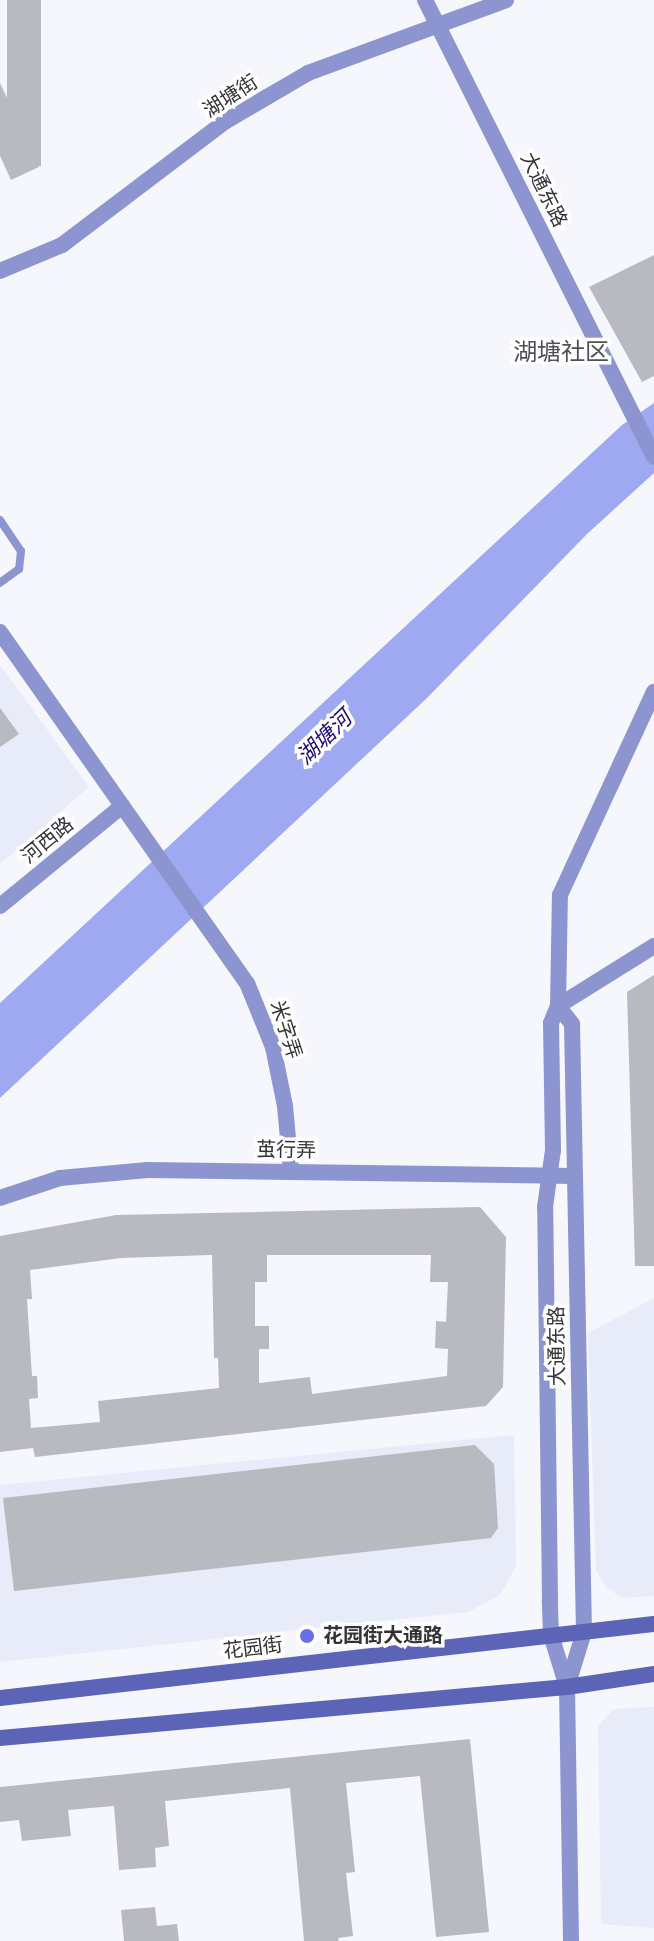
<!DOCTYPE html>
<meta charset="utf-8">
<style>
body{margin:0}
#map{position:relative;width:654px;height:1941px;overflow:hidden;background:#f6f7fd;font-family:"Source Sans 3","Noto Sans SC",sans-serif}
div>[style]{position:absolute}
.built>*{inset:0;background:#e8ebf8}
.water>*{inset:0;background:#9ea9f1}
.building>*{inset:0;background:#b8bac0;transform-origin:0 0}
.service>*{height:8px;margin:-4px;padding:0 4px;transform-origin:4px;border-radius:4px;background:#8c95cf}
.minor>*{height:16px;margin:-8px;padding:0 8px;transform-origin:8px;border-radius:8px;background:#8c95cf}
.tertiary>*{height:16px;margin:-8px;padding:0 8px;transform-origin:8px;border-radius:8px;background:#8c95cf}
.secondary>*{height:16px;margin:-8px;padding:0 8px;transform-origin:8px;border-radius:8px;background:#5c64b7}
.dots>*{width:22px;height:22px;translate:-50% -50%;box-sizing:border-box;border:4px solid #fff;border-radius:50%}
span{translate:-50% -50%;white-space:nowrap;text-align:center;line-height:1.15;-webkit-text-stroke:7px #fff;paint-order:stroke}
.street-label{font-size:20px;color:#333336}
.poi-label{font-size:20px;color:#333336;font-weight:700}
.left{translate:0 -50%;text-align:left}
.water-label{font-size:22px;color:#1f0c75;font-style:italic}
.quarter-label{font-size:24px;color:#505156}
</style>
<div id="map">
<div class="built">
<div style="clip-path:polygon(0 665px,89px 787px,0 864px)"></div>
<div style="clip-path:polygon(654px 1298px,654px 1596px,622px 1598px,605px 1586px,596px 1570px,588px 1333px)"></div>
<div style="clip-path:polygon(514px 1435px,516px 1566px,500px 1595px,468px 1612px,0 1662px,0 1485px)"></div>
<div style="clip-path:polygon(654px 1707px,654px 1928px,601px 1924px,598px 1726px,614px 1709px)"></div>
</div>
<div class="water">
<div style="clip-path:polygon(654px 403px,654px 473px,587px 534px,427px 698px,0 1098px,0 1003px,622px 425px)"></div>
</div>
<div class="building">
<div style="left:7px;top:0;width:34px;height:166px"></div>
<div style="clip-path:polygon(0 83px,39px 167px,11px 180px,0 156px)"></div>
<div style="clip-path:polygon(654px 255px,654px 376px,642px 382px,589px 287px)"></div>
<div style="clip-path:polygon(0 708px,19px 734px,0 747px)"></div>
<div style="clip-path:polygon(654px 975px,654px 1266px,635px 1266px,627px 992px)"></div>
<div style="clip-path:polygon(evenodd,480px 1207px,506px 1237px,503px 1387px,486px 1406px,35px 1457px,33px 1448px,0 1452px,0 1236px,116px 1215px,480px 1207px,212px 1255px,214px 1358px,218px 1358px,219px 1388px,98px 1401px,100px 1422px,31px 1428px,29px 1399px,38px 1398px,37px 1376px,32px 1376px,27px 1299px,32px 1299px,30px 1270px,121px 1258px,212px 1255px,480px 1207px,267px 1255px,431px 1255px,430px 1282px,448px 1282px,446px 1322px,436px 1321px,435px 1348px,448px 1349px,447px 1376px,312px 1394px,310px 1377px,259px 1383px,259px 1349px,269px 1349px,269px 1326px,255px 1326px,255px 1282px,267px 1282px,267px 1255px)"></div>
<div style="clip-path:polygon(475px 1445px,494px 1464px,498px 1528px,491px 1538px,14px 1591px,3px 1498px)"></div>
<div style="clip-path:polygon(470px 1739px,489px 1932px,436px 1937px,420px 1776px,346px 1783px,355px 1872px,346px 1873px,353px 1936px,338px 1938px,339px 1941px,304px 1941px,290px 1788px,165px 1801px,169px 1846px,155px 1848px,156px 1867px,119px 1870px,114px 1806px,68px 1810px,71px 1836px,22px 1841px,19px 1820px,0 1822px,0 1787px)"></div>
<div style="clip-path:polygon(155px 1907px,157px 1926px,177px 1924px,179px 1941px,124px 1941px,121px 1910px)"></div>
</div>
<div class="service">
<div style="left:0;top:520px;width:37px;rotate:56deg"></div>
<div style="left:21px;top:551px;width:18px;rotate:96deg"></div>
<div style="left:19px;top:569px;width:24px;rotate:144deg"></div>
</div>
<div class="minor">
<div style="left:0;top:271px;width:67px;rotate:-22.8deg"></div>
<div style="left:62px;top:245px;width:206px;rotate:-37.1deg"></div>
<div style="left:226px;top:121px;width:95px;rotate:-30.3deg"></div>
<div style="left:308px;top:73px;width:211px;rotate:-20.2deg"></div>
<div style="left:0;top:632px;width:429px;rotate:54.9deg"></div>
<div style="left:247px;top:983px;width:69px;rotate:67.9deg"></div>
<div style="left:273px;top:1047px;width:60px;rotate:78.5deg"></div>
<div style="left:285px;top:1106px;width:65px;rotate:84.7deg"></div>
<div style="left:0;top:906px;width:158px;rotate:-39.3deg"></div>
<div style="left:558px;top:1006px;width:113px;rotate:-32deg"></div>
<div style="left:0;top:1198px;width:63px;rotate:-18.4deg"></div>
<div style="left:60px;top:1178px;width:88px;rotate:-5.2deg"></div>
<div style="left:148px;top:1170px;width:427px;rotate:0.8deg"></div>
</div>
<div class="tertiary">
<div style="left:425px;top:0;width:511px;rotate:63.38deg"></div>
<div style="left:558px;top:1006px;width:23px;rotate:52deg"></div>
<div style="left:572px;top:1024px;width:608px;rotate:88.87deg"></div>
<div style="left:584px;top:1632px;width:58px;rotate:107.2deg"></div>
<div style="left:571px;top:1941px;width:254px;rotate:-90.9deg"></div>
<div style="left:567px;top:1687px;width:54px;rotate:-107.1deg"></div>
<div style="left:551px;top:1635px;width:35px;rotate:-92deg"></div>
<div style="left:550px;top:1600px;width:393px;rotate:-90.7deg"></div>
<div style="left:545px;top:1207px;width:58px;rotate:-82deg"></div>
<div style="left:553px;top:1150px;width:127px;rotate:-90.9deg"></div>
<div style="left:551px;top:1023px;width:18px;rotate:-68deg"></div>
<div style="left:558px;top:1006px;width:111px;rotate:-89deg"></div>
<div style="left:560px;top:895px;width:224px;rotate:-65.2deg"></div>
</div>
<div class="secondary">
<div style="left:0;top:1698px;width:658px;rotate:-6.46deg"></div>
<div style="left:0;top:1738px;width:569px;rotate:-5.14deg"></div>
<div style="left:567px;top:1687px;width:88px;rotate:-8.5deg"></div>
</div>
<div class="dots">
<div style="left:307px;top:1636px;background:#696fe8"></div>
</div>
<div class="street-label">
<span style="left:231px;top:97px;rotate:-33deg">湖塘街</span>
<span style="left:543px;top:190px;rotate:64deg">大通东路</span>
<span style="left:48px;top:841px;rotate:-39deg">河西路</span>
<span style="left:285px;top:1030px;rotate:72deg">米字弄</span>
<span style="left:286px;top:1151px;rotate:1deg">茧行弄</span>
<span style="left:558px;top:1346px;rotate:-91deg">大通东路</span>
<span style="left:253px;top:1649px;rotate:-7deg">花园街</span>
</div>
<div class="poi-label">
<span class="left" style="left:323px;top:1636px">花园街大通路</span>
</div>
<div class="water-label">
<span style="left:325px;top:738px;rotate:-44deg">湖塘河</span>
</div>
<div class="quarter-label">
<span style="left:561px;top:353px">湖塘社区</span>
</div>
</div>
